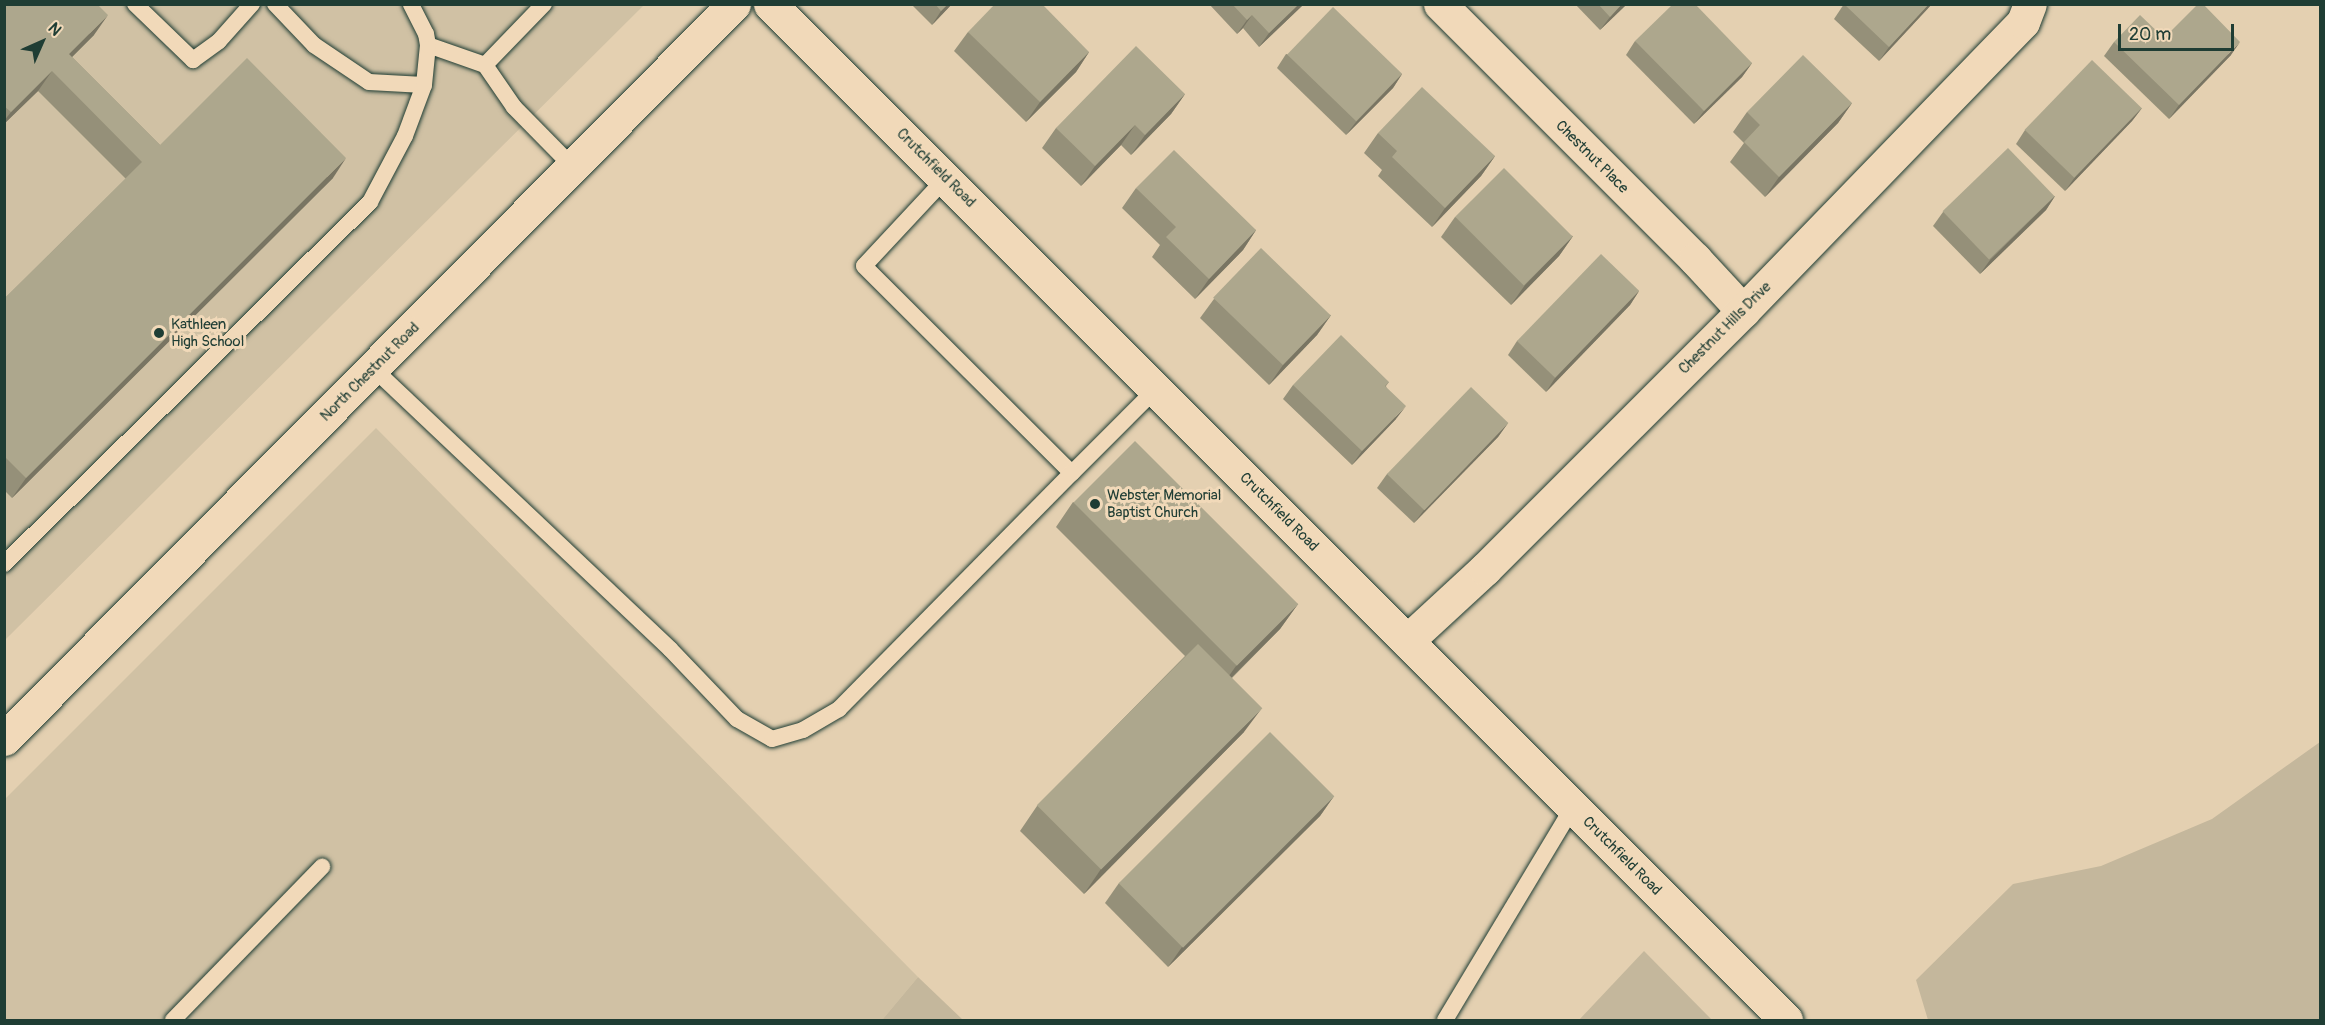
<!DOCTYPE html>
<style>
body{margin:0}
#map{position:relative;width:2325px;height:1025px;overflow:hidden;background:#e4d0b1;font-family:Pangolin,sans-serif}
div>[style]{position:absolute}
.built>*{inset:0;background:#d0c1a4}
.green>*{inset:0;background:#c4b79c}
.roads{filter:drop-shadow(0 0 2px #1f3d34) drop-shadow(0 0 2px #1f3d34)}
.service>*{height:16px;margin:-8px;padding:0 8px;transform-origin:8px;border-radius:8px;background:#f1d9b9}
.minor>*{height:33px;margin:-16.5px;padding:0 16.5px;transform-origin:16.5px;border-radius:16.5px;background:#f1d9b9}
.tertiary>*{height:33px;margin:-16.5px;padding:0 16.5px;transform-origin:16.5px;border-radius:16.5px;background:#f1d9b9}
.wall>*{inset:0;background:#959079}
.shaded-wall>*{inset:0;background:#797563}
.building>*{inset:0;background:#ada78d;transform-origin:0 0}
.dots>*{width:16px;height:16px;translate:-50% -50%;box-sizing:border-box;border:3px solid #f1d9b9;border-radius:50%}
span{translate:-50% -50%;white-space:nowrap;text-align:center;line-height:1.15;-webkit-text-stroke:6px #f1d9b9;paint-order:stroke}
.street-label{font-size:15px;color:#1f3d34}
.poi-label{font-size:15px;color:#1f3d34}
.left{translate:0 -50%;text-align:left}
.frame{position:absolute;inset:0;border:6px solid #1f3d34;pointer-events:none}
.north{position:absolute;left:12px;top:12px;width:60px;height:60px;-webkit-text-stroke:4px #f1d9b9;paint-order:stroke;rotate:45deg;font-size:16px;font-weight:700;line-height:24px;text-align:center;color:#1f3d34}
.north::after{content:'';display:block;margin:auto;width:21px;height:27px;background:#1f3d34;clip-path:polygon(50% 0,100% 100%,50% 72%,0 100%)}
.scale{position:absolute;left:2118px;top:24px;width:116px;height:27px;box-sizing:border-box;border:3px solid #1f3d34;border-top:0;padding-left:8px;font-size:18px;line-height:21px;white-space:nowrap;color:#1f3d34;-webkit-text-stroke:4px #f1d9b9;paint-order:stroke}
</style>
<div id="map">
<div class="built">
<div style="clip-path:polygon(5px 5px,644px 5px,5px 640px)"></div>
<div style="clip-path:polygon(376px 428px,918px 977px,882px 1020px,5px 1020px,5px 799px)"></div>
</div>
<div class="green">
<div style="clip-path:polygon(2320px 742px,2320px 1020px,1928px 1020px,1916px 980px,2013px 884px,2101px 866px,2212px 819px)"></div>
<div style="clip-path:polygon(1644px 951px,1712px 1020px,1579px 1020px)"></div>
<div style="clip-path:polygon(918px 977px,963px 1020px,882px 1020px)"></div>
</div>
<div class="roads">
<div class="service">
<div style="left:135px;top:4px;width:81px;rotate:44deg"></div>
<div style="left:193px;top:60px;width:32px;rotate:-36deg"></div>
<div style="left:219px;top:41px;width:50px;rotate:-48.3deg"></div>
<div style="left:275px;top:4px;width:57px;rotate:46.4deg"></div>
<div style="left:314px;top:45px;width:66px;rotate:33.9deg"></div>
<div style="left:369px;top:82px;width:55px;rotate:3.1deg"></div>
<div style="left:428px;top:45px;width:60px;rotate:19.3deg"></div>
<div style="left:485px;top:65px;width:85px;rotate:-46deg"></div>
<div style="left:485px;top:65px;width:51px;rotate:55.4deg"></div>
<div style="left:514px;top:107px;width:86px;rotate:45.5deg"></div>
<div style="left:946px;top:178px;width:120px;rotate:133deg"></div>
<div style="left:864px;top:266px;width:293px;rotate:44.9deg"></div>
<div style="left:1072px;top:473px;width:119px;rotate:-45deg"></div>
<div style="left:374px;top:369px;width:407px;rotate:43.4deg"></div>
<div style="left:670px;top:649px;width:97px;rotate:46.3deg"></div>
<div style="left:737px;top:719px;width:40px;rotate:29.7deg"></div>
<div style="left:772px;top:739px;width:32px;rotate:-16deg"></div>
<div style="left:803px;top:730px;width:42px;rotate:-30.3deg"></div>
<div style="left:839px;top:709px;width:332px;rotate:-45.4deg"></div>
<div style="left:4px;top:564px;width:515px;rotate:-44.69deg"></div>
<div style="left:370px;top:202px;width:75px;rotate:-62.1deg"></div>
<div style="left:405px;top:136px;width:54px;rotate:-69.6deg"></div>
<div style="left:424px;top:85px;width:40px;rotate:-84.3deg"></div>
<div style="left:428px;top:45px;width:11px;rotate:-100deg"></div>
<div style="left:426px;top:34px;width:34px;rotate:-117deg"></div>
<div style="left:173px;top:1020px;width:214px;rotate:-45.8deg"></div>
<div style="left:1445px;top:1020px;width:249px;rotate:-59deg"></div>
</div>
<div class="minor">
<div style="left:1440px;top:4px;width:361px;rotate:45deg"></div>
<div style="left:1695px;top:259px;width:71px;rotate:47.3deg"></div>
<div style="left:1407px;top:641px;width:106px;rotate:-42.7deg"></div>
<div style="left:1485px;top:569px;width:365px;rotate:-45deg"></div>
<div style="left:1743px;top:311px;width:402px;rotate:-45.9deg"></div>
<div style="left:2023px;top:22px;width:19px;rotate:-69deg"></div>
</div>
<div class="tertiary">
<div style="left:770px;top:4px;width:1437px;rotate:45deg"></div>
<div style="left:4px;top:739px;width:1036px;rotate:-45.2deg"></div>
</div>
</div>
<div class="wall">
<div style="clip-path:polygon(4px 4px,94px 35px,72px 57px,160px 145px,333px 178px,12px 498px,4px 490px,4px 299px,126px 179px,38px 91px,4px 124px)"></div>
<div style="clip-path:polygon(911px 4px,952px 4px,932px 25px)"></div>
<div style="clip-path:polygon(1209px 4px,1304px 4px,1259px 47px,1243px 28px,1237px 34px)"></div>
<div style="clip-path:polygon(1575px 4px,1627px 4px,1600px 30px)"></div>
<div style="clip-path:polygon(1844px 4px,1932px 4px,1879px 61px,1834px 19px)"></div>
<div style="clip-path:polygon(968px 32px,1089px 52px,1076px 72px,1026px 122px,954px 51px)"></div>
<div style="clip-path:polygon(2164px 38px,2231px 55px,2169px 119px,2104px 56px,2114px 42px)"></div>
<div style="clip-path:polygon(1635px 41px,1752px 63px,1742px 77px,1694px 124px,1626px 55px)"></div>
<div style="clip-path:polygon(1286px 54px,1402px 74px,1393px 88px,1346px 135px,1277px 68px)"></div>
<div style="clip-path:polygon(1185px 94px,1171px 114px,1131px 155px,1121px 145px,1081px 186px,1042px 148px,1056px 128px)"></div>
<div style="clip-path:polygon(1852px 103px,1838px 123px,1765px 197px,1730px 162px,1744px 143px,1733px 132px,1747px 112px)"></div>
<div style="clip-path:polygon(2142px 108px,2132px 121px,2065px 191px,2016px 144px,2025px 130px)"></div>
<div style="clip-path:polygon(1378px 133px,1495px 156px,1481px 176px,1432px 227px,1378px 176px,1382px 170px,1364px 153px)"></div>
<div style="clip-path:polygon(1136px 188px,1256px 230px,1243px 250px,1195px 299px,1152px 257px,1160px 245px,1122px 208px)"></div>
<div style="clip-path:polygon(2055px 196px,2046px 210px,1980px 274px,1933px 226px,1943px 212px)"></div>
<div style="clip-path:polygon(1455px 217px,1573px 236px,1559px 256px,1511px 305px,1441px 237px)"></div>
<div style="clip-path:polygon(1639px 291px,1630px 305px,1546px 392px,1508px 355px,1517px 341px)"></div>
<div style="clip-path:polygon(1214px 299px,1331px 315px,1317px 335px,1269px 385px,1200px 318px)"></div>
<div style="clip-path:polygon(1389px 382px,1386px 386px,1396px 419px,1352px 465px,1283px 399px,1293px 385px)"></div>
<div style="clip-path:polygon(1508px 423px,1498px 437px,1414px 523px,1377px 488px,1387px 474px)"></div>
<div style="clip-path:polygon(1073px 502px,1298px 604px,1280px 629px,1232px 678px,1244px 732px,1084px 894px,1020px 831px,1037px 806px,1185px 656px,1056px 527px)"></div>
<div style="clip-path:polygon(1334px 796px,1320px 816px,1168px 967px,1105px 903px,1119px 883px)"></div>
</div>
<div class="shaded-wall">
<div style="clip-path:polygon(948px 4px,952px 4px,932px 25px,941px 11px)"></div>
<div style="clip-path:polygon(1299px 4px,1304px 4px,1259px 47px,1269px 33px)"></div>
<div style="clip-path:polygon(1622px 4px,1627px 4px,1600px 30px,1610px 17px)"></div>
<div style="clip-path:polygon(1929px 4px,1932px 4px,1879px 61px,1889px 47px)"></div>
<div style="clip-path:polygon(108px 15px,94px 35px,55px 74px,69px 54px)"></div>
<div style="clip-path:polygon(1252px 15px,1243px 28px,1237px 34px,1247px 20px)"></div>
<div style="clip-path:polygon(2240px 42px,2231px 55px,2169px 119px,2179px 105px)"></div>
<div style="clip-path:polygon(1089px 52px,1076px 72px,1026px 122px,1040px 102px)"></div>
<div style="clip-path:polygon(1752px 63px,1742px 77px,1694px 124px,1704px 111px)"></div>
<div style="clip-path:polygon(52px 71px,38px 91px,4px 124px,4px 121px,11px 112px)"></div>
<div style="clip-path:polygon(1402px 74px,1393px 88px,1346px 135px,1356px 122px)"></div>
<div style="clip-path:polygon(1185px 94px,1171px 114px,1131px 155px,1145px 135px)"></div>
<div style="clip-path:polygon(1852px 103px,1838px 123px,1765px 197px,1779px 177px)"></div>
<div style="clip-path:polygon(2142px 108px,2132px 121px,2065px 191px,2075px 177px)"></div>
<div style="clip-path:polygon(1135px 125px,1121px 145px,1081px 186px,1095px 166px)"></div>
<div style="clip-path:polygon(1495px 156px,1481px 176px,1432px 227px,1445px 208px)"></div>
<div style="clip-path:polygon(346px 158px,333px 178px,12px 498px,26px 478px)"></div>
<div style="clip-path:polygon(2055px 196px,2046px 210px,1980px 274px,1990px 260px)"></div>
<div style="clip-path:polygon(1256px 230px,1243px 250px,1195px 299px,1209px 279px)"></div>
<div style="clip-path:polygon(1573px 236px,1559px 256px,1511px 305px,1525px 285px)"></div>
<div style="clip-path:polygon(1639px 291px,1630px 305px,1546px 392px,1555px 378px)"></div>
<div style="clip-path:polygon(1331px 315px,1317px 335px,1269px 385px,1283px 365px)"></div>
<div style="clip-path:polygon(1406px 406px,1396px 419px,1352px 465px,1362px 451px)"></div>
<div style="clip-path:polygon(1508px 423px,1498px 437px,1414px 523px,1424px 510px)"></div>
<div style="clip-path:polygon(1298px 604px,1280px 629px,1219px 690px,1236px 666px)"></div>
<div style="clip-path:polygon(1262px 708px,1244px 732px,1084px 894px,1101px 869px)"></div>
<div style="clip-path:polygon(1334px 796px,1320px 816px,1168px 967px,1182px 947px)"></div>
</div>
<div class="building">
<div style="clip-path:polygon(4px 4px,97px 4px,108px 15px,69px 54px,160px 145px,247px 58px,346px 158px,26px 478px,4px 456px,4px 299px,142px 162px,52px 71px,11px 112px,4px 106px)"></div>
<div style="clip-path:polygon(935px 4px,948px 4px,941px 11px)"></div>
<div style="clip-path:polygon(995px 4px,1042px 4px,1089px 52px,1040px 102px,968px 32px)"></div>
<div style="clip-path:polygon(1232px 4px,1299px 4px,1269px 33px,1252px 15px,1247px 20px)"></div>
<div style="clip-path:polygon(1598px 4px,1622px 4px,1610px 17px)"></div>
<div style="clip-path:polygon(1673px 4px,1695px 4px,1752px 63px,1704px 111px,1635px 41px)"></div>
<div style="clip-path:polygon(1844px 4px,1929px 4px,1889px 47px)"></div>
<div style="clip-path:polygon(2198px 4px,2203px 4px,2240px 42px,2179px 105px,2114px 42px,2140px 15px,2164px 38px)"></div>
<div style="left:1333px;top:7px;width:96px;height:66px;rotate:44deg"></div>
<div style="clip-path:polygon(1136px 46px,1185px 94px,1145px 135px,1135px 125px,1095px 166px,1056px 128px)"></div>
<div style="clip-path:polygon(1803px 55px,1852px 103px,1779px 177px,1744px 142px,1760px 125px,1747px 112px)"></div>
<div style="left:2092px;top:60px;width:69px;height:97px;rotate:44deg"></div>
<div style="clip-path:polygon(1422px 87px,1495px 156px,1445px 208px,1392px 157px,1397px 151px,1378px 133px)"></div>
<div style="left:2008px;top:148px;width:67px;height:91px;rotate:46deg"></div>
<div style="clip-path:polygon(1174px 150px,1256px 230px,1209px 279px,1166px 237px,1176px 227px,1136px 188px)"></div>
<div style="left:1504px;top:168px;width:97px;height:69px;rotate:45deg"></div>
<div style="left:1261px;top:248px;width:97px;height:69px;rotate:44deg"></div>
<div style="left:1601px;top:254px;width:53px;height:121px;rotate:44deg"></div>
<div style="clip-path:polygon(1341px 335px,1389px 382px,1385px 386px,1406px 406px,1362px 451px,1293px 385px)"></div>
<div style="left:1471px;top:387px;width:52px;height:121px;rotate:44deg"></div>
<div style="left:1135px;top:441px;width:231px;height:87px;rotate:45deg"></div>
<div style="left:1198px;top:644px;width:91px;height:228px;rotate:45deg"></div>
<div style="left:1270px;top:732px;width:91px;height:214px;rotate:45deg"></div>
</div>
<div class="dots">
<div style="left:159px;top:333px;background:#1f3d34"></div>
<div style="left:1095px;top:504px;background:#1f3d34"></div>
</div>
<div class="street-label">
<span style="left:1592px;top:157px;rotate:45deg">Chestnut Place</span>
<span style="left:936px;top:168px;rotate:45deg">Crutchfield Road</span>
<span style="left:1725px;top:328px;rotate:-45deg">Chestnut Hills Drive</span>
<span style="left:370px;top:372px;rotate:-45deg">North Chestnut Road</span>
<span style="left:1279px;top:512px;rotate:45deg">Crutchfield Road</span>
<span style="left:1622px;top:856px;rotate:45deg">Crutchfield Road</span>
</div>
<div class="poi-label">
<span class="left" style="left:171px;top:333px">Kathleen<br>High School</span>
<span class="left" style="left:1107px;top:504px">Webster Memorial<br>Baptist Church</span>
</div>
<div class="frame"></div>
<div class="north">N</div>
<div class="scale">20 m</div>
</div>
